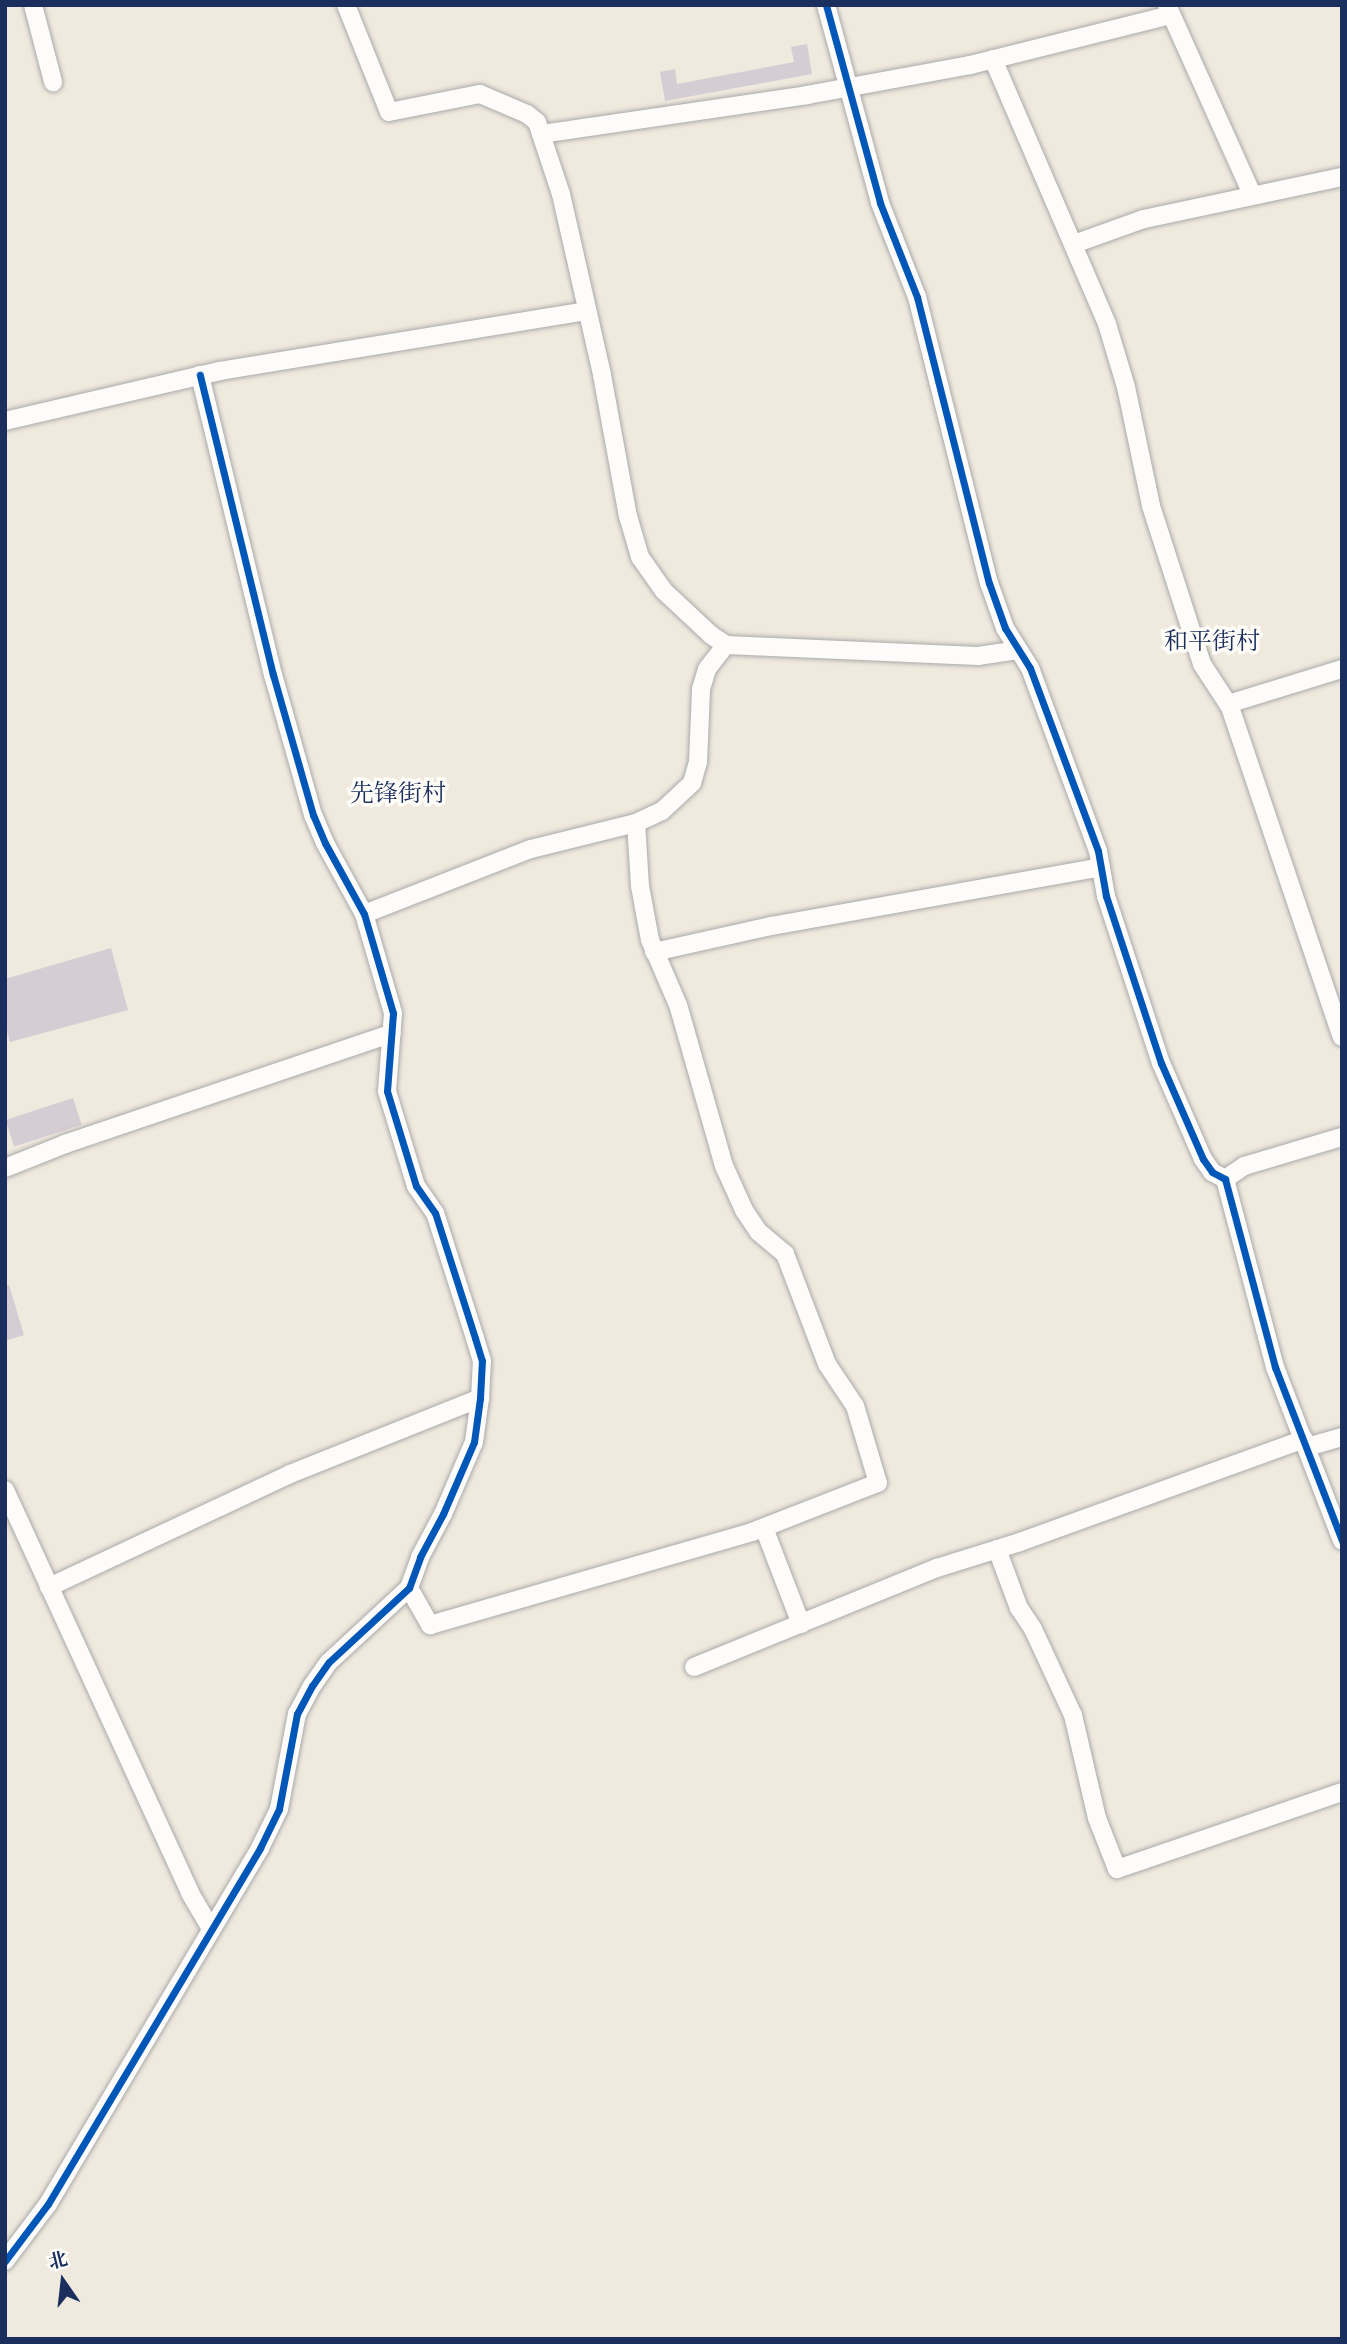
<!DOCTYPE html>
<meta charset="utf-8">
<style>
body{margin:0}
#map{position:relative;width:1347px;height:2344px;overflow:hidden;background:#efe9de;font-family:"Libre Caslon Text","Noto Serif SC",serif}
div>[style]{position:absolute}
.building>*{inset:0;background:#d6ccd4;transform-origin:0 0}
.roads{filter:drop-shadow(0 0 2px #aaaaa9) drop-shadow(0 0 2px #aaaaa9)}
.minor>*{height:18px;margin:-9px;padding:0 9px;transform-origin:9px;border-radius:9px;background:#fdfcfa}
.cycleway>*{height:7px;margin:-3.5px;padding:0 3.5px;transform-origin:3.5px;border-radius:3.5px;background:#0057b8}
span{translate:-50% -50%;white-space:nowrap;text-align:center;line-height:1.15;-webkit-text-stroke:7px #fdfcf7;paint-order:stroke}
.quarter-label{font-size:24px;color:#1b2f5e}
.frame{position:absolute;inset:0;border:7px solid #1b2f5e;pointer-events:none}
.north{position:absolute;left:28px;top:2246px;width:70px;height:70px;-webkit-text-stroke:5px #fdfcf7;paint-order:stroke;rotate:346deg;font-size:19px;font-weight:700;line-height:28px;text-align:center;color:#1b2f5e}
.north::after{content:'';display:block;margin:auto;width:24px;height:32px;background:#1b2f5e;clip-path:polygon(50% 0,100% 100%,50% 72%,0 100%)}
</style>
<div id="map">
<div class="building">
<div style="clip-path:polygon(807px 44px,812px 74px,665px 101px,660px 72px,675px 69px,677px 84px,794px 62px,791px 47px)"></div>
<div style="clip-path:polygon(111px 948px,128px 1010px,10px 1042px,5px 1024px,5px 979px)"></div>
<div style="left:73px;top:1098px;width:28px;height:71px;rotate:72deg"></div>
<div style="clip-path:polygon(9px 1285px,24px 1335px,5px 1341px,5px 1286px)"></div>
</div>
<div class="roads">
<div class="minor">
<div style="left:33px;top:5px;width:80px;rotate:75.4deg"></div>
<div style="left:346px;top:5px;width:115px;rotate:68.1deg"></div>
<div style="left:389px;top:112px;width:93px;rotate:-11.2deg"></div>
<div style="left:480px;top:94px;width:51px;rotate:23.1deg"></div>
<div style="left:527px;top:114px;width:13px;rotate:39deg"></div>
<div style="left:537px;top:122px;width:76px;rotate:71.6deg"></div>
<div style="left:561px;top:194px;width:186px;rotate:77.2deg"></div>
<div style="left:602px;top:375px;width:143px;rotate:79.6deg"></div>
<div style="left:628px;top:516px;width:43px;rotate:73.7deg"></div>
<div style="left:640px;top:557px;width:42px;rotate:54.8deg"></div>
<div style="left:664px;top:591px;width:64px;rotate:43.1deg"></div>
<div style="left:711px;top:635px;width:18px;rotate:34deg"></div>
<div style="left:726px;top:645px;width:252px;rotate:2.5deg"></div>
<div style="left:978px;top:656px;width:40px;rotate:-8.5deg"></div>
<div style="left:826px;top:5px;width:205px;rotate:74.7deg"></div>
<div style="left:880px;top:203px;width:101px;rotate:68.5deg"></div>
<div style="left:917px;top:297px;width:295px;rotate:75.9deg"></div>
<div style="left:989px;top:583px;width:48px;rotate:70.4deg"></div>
<div style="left:1005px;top:628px;width:47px;rotate:58deg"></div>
<div style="left:1030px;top:668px;width:195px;rotate:69.6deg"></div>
<div style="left:1098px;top:851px;width:46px;rotate:79.9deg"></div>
<div style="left:1106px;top:896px;width:176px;rotate:71.8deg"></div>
<div style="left:1161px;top:1063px;width:105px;rotate:66.4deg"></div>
<div style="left:1203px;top:1159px;width:16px;rotate:55deg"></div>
<div style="left:1212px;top:1172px;width:15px;rotate:28deg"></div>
<div style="left:1225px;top:1179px;width:195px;rotate:75.1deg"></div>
<div style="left:1275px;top:1367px;width:186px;rotate:68.9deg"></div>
<div style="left:1167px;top:5px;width:209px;rotate:65.8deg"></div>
<div style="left:993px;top:59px;width:288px;rotate:66.7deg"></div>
<div style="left:1107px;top:324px;width:66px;rotate:73.2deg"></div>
<div style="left:1126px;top:387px;width:122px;rotate:78.1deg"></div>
<div style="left:1151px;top:506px;width:166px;rotate:72.1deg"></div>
<div style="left:1202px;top:664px;width:51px;rotate:56.9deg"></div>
<div style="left:1230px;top:707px;width:348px;rotate:71.3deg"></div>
<div style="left:541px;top:134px;width:269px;rotate:-8.3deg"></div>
<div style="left:807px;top:95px;width:166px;rotate:-10.4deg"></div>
<div style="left:970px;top:65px;width:206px;rotate:-14deg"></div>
<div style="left:1074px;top:244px;width:74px;rotate:-19.7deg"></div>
<div style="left:1144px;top:219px;width:202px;rotate:-12deg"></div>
<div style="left:5px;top:421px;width:221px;rotate:-13.1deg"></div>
<div style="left:220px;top:371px;width:371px;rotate:-9.3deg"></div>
<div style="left:1228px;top:704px;width:119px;rotate:-17.1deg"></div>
<div style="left:364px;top:914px;width:179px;rotate:-21.3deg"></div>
<div style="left:531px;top:849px;width:108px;rotate:-13.9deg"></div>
<div style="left:636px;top:823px;width:29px;rotate:-25deg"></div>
<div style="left:662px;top:811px;width:41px;rotate:-43deg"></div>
<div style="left:692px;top:783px;width:22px;rotate:-74deg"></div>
<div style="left:698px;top:762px;width:73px;rotate:-87.6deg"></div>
<div style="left:701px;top:689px;width:21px;rotate:-73deg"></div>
<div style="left:707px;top:669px;width:31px;rotate:-52deg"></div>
<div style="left:654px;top:952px;width:120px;rotate:-12.5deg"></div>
<div style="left:771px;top:926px;width:335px;rotate:-10.1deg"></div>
<div style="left:5px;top:1168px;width:65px;rotate:-21.8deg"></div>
<div style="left:65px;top:1144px;width:345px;rotate:-18.7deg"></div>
<div style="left:1225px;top:1179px;width:23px;rotate:-34deg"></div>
<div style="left:1244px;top:1166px;width:102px;rotate:-16.5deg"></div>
<div style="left:1307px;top:1447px;width:36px;rotate:-16deg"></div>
<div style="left:5px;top:1490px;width:443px;rotate:65.3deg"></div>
<div style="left:190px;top:1893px;width:42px;rotate:59.7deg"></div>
<div style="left:764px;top:1528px;width:103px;rotate:68.9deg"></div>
<div style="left:997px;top:1549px;width:63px;rotate:69.6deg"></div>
<div style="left:1019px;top:1608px;width:25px;rotate:56deg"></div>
<div style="left:1033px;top:1629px;width:95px;rotate:65.1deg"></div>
<div style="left:1073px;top:1715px;width:106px;rotate:76.9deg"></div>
<div style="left:1097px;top:1818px;width:55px;rotate:68.6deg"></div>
<div style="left:1117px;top:1869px;width:238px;rotate:-18.9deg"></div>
<div style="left:49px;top:1587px;width:266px;rotate:-25.1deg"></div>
<div style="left:290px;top:1474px;width:205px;rotate:-21.8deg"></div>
<div style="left:409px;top:1588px;width:43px;rotate:60.4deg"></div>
<div style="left:430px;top:1625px;width:335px;rotate:-16.1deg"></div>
<div style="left:752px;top:1532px;width:135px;rotate:-21.3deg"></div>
<div style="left:878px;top:1483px;width:80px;rotate:-106.6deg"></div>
<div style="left:855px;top:1406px;width:50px;rotate:-123.7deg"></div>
<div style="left:827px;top:1364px;width:118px;rotate:-110.9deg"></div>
<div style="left:785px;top:1254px;width:35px;rotate:-140deg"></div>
<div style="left:758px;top:1231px;width:25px;rotate:-124deg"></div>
<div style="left:744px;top:1210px;width:48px;rotate:-114.4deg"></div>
<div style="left:724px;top:1166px;width:167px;rotate:-105.9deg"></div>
<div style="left:678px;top:1005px;width:71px;rotate:-113.3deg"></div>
<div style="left:650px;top:940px;width:55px;rotate:-100.5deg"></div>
<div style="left:640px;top:886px;width:63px;rotate:-93.6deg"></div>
<div style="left:694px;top:1667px;width:262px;rotate:-22.2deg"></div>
<div style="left:937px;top:1568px;width:87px;rotate:-17.4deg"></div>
<div style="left:1020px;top:1542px;width:302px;rotate:-19.9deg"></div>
<div style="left:5px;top:2261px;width:71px;rotate:-53deg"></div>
<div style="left:48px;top:2204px;width:414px;rotate:-59.2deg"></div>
<div style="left:260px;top:1848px;width:43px;rotate:-64deg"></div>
<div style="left:279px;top:1809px;width:97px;rotate:-79.3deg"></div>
<div style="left:297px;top:1714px;width:32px;rotate:-62deg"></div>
<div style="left:312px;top:1686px;width:29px;rotate:-55deg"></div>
<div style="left:329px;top:1662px;width:109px;rotate:-42.8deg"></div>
<div style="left:409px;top:1588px;width:33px;rotate:-70deg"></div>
<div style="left:420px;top:1557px;width:49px;rotate:-61.9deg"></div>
<div style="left:443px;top:1514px;width:78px;rotate:-66.7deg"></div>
<div style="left:474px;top:1442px;width:44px;rotate:-82.2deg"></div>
<div style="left:480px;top:1398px;width:37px;rotate:-87deg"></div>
<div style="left:482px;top:1361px;width:24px;rotate:-107deg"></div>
<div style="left:475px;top:1338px;width:131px;rotate:-107.7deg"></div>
<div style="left:435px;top:1213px;width:33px;rotate:-125deg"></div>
<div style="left:416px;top:1186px;width:99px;rotate:-107deg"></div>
<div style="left:387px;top:1091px;width:78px;rotate:-85.6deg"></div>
<div style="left:393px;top:1013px;width:103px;rotate:-106.3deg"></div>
<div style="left:364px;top:914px;width:81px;rotate:-118.8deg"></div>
<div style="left:325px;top:843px;width:30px;rotate:-113deg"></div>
<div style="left:313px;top:815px;width:146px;rotate:-105.9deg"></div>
<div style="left:273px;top:675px;width:309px;rotate:-103.7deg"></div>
</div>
</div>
<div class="cycleway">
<div style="left:826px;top:5px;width:205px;rotate:74.7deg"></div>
<div style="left:880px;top:203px;width:101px;rotate:68.5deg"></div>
<div style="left:917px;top:297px;width:295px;rotate:75.9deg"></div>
<div style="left:989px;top:583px;width:48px;rotate:70.4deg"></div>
<div style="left:1005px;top:628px;width:47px;rotate:58deg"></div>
<div style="left:1030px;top:668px;width:195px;rotate:69.6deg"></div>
<div style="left:1098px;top:851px;width:46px;rotate:79.9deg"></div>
<div style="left:1106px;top:896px;width:176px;rotate:71.8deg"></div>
<div style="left:1161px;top:1063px;width:105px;rotate:66.4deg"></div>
<div style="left:1203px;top:1159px;width:16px;rotate:55deg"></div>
<div style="left:1212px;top:1172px;width:15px;rotate:28deg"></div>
<div style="left:1225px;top:1179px;width:195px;rotate:75.1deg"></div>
<div style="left:1275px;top:1367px;width:186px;rotate:68.9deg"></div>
<div style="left:5px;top:2261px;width:71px;rotate:-53deg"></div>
<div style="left:48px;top:2204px;width:414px;rotate:-59.2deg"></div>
<div style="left:260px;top:1848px;width:43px;rotate:-64deg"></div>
<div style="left:279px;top:1809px;width:97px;rotate:-79.3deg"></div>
<div style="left:297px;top:1714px;width:32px;rotate:-62deg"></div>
<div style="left:312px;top:1686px;width:29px;rotate:-55deg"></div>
<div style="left:329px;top:1662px;width:109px;rotate:-42.8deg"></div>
<div style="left:409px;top:1588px;width:33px;rotate:-70deg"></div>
<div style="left:420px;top:1557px;width:49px;rotate:-61.9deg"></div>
<div style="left:443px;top:1514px;width:78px;rotate:-66.7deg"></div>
<div style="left:474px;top:1442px;width:44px;rotate:-82.2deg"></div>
<div style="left:480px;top:1398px;width:37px;rotate:-87deg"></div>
<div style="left:482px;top:1361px;width:24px;rotate:-107deg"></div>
<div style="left:475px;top:1338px;width:131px;rotate:-107.7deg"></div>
<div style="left:435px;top:1213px;width:33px;rotate:-125deg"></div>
<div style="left:416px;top:1186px;width:99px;rotate:-107deg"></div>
<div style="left:387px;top:1091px;width:78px;rotate:-85.6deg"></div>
<div style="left:393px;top:1013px;width:103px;rotate:-106.3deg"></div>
<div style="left:364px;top:914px;width:81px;rotate:-118.8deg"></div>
<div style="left:325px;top:843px;width:30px;rotate:-113deg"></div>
<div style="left:313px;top:815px;width:146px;rotate:-105.9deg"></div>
<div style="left:273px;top:675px;width:309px;rotate:-103.7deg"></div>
</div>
<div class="quarter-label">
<span style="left:1212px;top:641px">和平街村</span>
<span style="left:398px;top:793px">先锋街村</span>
</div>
<div class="frame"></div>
<div class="north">北</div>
</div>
